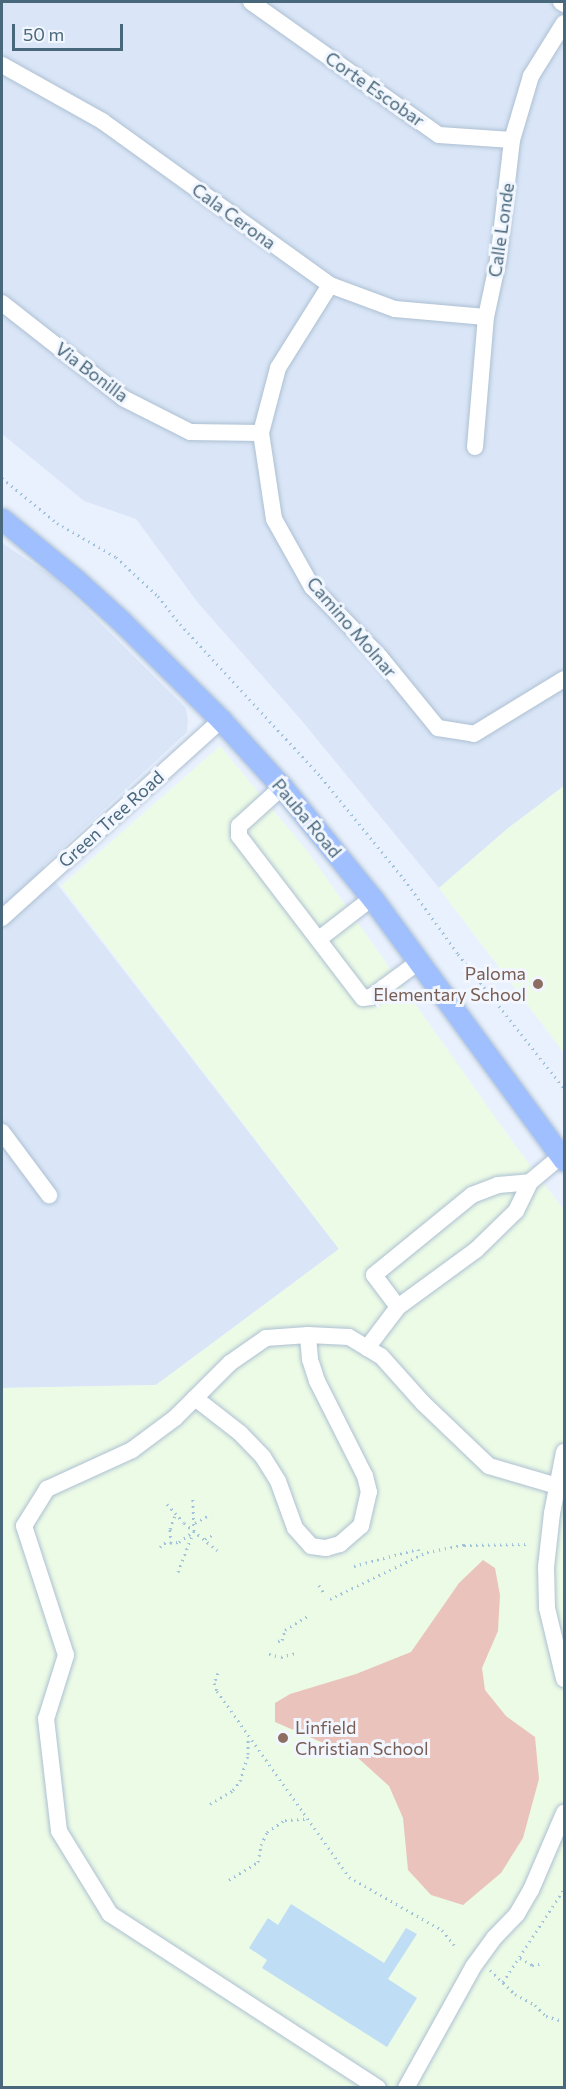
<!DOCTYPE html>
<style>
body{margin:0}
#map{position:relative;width:566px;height:2089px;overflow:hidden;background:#eaf1fe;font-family:Commissioner,sans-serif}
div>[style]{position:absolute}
.residential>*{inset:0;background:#dae6f8}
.education>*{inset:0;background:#ecfbe6}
.water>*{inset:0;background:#eac4bc}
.building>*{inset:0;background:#bfddf5}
.path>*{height:3px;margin-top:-1.5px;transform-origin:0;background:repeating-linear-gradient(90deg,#a1c2db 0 1.5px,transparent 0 6px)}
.roads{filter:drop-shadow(0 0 2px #adc0d2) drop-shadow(0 0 2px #adc0d2)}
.minor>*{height:16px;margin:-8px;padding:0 8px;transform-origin:8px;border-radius:8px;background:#fff}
.major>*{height:21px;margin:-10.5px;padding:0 10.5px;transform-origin:10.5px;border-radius:10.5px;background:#9fbfff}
.dots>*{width:16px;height:16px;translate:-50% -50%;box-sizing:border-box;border:3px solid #f1f6ff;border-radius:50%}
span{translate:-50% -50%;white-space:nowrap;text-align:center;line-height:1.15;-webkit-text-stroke:6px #f1f6ff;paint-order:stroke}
.street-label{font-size:18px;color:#4a687b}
.education-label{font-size:18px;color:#785e54}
.right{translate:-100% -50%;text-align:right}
.left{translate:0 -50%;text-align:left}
.frame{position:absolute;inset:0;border:3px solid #4a687b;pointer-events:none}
.scale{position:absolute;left:12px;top:24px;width:111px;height:27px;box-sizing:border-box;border:3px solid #4a687b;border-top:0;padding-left:8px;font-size:18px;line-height:21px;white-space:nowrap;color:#4a687b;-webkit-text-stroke:4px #f1f6ff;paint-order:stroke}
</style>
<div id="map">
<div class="residential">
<div style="clip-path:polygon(2px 2px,564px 2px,564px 786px,507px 829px,439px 888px,302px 721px,198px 603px,136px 519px,84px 501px,2px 434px)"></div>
<div style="clip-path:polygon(2px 543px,56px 579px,186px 708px,188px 721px,187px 732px,43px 866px,339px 1249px,156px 1385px,2px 1388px)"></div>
</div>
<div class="education">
<div style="clip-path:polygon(220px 746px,308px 852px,512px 1141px,564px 1210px,564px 2087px,2px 2087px,2px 1388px,156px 1385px,339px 1249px,61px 886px)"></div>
<div style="clip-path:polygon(564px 786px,564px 1053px,439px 888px,507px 829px)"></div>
</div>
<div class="water">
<div style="clip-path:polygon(483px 1560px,495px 1568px,500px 1595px,498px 1631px,482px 1668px,485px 1690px,506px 1716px,535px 1737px,539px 1779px,523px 1838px,501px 1873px,463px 1905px,431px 1895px,408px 1870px,403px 1818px,389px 1786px,348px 1749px,321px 1742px,275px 1722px,275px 1703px,290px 1694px,356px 1674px,411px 1652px,459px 1583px)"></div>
</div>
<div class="building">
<div style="clip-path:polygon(291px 1904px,384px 1963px,406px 1928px,417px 1934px,388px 1979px,417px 1998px,387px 2047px,262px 1968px,267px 1960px,249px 1948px,268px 1918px,278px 1925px)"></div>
</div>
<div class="path">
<div style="left:2px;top:478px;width:71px;rotate:39.3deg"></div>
<div style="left:57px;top:523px;width:68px;rotate:30deg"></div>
<div style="left:116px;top:557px;width:57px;rotate:42.9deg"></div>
<div style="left:158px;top:596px;width:36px;rotate:52deg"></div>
<div style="left:180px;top:624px;width:208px;rotate:47.3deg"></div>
<div style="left:321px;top:777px;width:132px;rotate:50.9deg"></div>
<div style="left:404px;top:879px;width:92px;rotate:54.2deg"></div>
<div style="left:458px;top:954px;width:171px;rotate:51.7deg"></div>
<div style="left:167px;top:1504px;width:25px;rotate:48deg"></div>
<div style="left:184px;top:1523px;width:43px;rotate:39.3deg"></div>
<div style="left:195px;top:1523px;width:18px;rotate:-29deg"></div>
<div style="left:205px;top:1539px;width:11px;rotate:-27deg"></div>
<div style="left:171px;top:1543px;width:14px;rotate:-94deg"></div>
<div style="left:170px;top:1529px;width:15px;rotate:-70deg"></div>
<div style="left:160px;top:1547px;width:6px;rotate:-45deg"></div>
<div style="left:164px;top:1543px;width:15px;rotate:-4deg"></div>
<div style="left:179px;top:1542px;width:19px;rotate:-36deg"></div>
<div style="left:194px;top:1531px;width:34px;rotate:-92deg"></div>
<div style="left:354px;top:1566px;width:66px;rotate:-14.9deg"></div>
<div style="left:418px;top:1549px;width:6px;rotate:72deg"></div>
<div style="left:178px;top:1572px;width:42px;rotate:-69deg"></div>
<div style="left:319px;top:1585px;width:12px;rotate:59deg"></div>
<div style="left:330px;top:1599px;width:108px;rotate:-25.9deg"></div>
<div style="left:427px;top:1552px;width:38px;rotate:-11deg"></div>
<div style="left:464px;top:1545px;width:66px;rotate:-0.9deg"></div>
<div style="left:278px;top:1641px;width:4px;rotate:-14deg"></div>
<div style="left:282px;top:1640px;width:10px;rotate:-73deg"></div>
<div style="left:285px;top:1630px;width:26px;rotate:-32deg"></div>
<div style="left:269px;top:1654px;width:12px;rotate:14deg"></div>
<div style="left:281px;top:1657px;width:16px;rotate:-15deg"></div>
<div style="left:218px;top:1673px;width:11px;rotate:112deg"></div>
<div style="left:214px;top:1683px;width:9px;rotate:69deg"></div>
<div style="left:217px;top:1691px;width:228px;rotate:54.6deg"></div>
<div style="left:349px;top:1877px;width:107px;rotate:29.7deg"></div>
<div style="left:442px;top:1930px;width:22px;rotate:51deg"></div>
<div style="left:210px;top:1804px;width:27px;rotate:-31deg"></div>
<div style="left:233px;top:1790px;width:11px;rotate:-52deg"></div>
<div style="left:240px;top:1781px;width:28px;rotate:-73deg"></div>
<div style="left:248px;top:1754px;width:16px;rotate:-90deg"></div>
<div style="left:229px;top:1880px;width:34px;rotate:-32deg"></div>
<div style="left:258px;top:1862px;width:17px;rotate:-80deg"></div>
<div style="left:261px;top:1845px;width:14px;rotate:-65deg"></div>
<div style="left:267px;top:1832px;width:22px;rotate:-34deg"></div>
<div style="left:285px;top:1820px;width:22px;rotate:-3deg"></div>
<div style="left:520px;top:1958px;width:14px;rotate:30deg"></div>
<div style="left:532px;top:1965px;width:12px;rotate:-9deg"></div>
<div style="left:490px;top:1970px;width:35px;rotate:44deg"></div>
<div style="left:515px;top:1994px;width:23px;rotate:29deg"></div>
<div style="left:535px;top:2005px;width:16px;rotate:45deg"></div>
<div style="left:546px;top:2016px;width:19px;rotate:16deg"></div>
<div style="left:503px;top:1982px;width:111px;rotate:-56.7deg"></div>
</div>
<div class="roads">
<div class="minor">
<div style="left:251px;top:2px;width:230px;rotate:35.3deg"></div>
<div style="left:439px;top:135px;width:73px;rotate:3.9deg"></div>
<div style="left:561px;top:2px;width:4px;rotate:34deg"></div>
<div style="left:2px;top:65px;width:115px;rotate:29.2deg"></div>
<div style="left:102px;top:121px;width:281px;rotate:35.7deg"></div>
<div style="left:330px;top:285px;width:69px;rotate:20.3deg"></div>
<div style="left:395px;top:309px;width:91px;rotate:5deg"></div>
<div style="left:330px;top:285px;width:98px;rotate:122.1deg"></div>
<div style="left:278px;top:368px;width:67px;rotate:104.7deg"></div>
<div style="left:261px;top:433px;width:87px;rotate:81.4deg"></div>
<div style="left:274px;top:519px;width:78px;rotate:60.8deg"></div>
<div style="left:312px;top:587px;width:98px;rotate:45.8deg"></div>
<div style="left:380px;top:657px;width:92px;rotate:50.8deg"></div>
<div style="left:438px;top:728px;width:36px;rotate:9deg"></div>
<div style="left:474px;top:734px;width:105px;rotate:-31.4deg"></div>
<div style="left:2px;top:303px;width:154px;rotate:38.1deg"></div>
<div style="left:123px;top:398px;width:75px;rotate:26.9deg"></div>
<div style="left:190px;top:432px;width:71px;rotate:0.8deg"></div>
<div style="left:475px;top:447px;width:130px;rotate:-85.2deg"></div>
<div style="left:486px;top:317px;width:57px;rotate:-77.9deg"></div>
<div style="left:498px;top:261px;width:122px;rotate:-83.4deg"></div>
<div style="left:512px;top:140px;width:67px;rotate:-73.5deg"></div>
<div style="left:531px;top:76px;width:62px;rotate:-58.1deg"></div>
<div style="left:282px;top:787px;width:58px;rotate:137.8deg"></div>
<div style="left:239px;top:826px;width:10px;rotate:90deg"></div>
<div style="left:239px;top:836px;width:204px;rotate:52.6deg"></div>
<div style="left:363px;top:998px;width:8px;rotate:-7deg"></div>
<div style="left:371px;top:997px;width:57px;rotate:-36.5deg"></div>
<div style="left:2px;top:918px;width:295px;rotate:-42.1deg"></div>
<div style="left:319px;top:939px;width:67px;rotate:-37.7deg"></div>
<div style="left:2px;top:1132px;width:79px;rotate:53.3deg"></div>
<div style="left:398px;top:1307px;width:40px;rotate:-127deg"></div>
<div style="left:374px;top:1275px;width:127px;rotate:-39.2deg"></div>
<div style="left:472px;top:1195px;width:28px;rotate:-21deg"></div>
<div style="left:498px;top:1185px;width:32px;rotate:-5deg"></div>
<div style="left:367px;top:1348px;width:51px;rotate:-52.9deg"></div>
<div style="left:398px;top:1307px;width:97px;rotate:-36.2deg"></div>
<div style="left:476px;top:1250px;width:56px;rotate:-44.3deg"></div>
<div style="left:516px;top:1211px;width:32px;rotate:-64deg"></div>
<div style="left:530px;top:1182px;width:40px;rotate:-40deg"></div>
<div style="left:195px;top:1398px;width:57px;rotate:37.9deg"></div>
<div style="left:240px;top:1433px;width:33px;rotate:46deg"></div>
<div style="left:263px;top:1457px;width:28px;rotate:58deg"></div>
<div style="left:278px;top:1481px;width:50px;rotate:70.1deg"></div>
<div style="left:295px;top:1528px;width:24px;rotate:48deg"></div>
<div style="left:311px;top:1546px;width:15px;rotate:8deg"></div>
<div style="left:326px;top:1548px;width:15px;rotate:-16deg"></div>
<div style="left:340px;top:1544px;width:28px;rotate:-41deg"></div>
<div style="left:361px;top:1526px;width:35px;rotate:-77deg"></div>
<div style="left:369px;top:1492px;width:16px;rotate:-104deg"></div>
<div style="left:365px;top:1476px;width:106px;rotate:-116.8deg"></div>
<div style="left:317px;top:1381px;width:23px;rotate:-108deg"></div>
<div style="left:310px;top:1359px;width:24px;rotate:-95deg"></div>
<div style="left:564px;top:1452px;width:62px;rotate:101.1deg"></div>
<div style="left:552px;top:1513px;width:54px;rotate:96.3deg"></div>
<div style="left:546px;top:1567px;width:41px;rotate:88.6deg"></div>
<div style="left:547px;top:1608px;width:73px;rotate:76.5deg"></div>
<div style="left:378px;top:2088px;width:320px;rotate:-147deg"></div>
<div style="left:110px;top:1914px;width:97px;rotate:-121.6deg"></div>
<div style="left:59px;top:1831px;width:113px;rotate:-96.6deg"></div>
<div style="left:46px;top:1719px;width:67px;rotate:-72.6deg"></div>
<div style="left:66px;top:1655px;width:136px;rotate:-108deg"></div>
<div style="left:24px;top:1526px;width:44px;rotate:-58.1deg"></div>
<div style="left:47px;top:1489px;width:94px;rotate:-24.6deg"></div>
<div style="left:132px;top:1450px;width:54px;rotate:-36.7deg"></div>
<div style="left:175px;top:1418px;width:78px;rotate:-45deg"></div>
<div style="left:230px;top:1363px;width:44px;rotate:-34.8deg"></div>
<div style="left:266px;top:1338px;width:42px;rotate:-4.1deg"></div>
<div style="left:308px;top:1335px;width:41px;rotate:2.8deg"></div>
<div style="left:349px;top:1337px;width:37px;rotate:31deg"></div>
<div style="left:381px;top:1356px;width:63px;rotate:48.2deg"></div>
<div style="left:423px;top:1403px;width:91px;rotate:43.7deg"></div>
<div style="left:489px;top:1466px;width:71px;rotate:16.4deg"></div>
<div style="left:406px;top:2088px;width:138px;rotate:-61deg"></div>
<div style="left:473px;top:1967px;width:36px;rotate:-54deg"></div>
<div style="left:494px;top:1938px;width:33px;rotate:-46deg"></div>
<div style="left:517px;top:1914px;width:28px;rotate:-60deg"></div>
<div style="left:531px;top:1890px;width:84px;rotate:-66.8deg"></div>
</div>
<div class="major">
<div style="left:2px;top:519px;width:96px;rotate:39.5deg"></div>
<div style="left:76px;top:580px;width:61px;rotate:42.3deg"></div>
<div style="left:121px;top:621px;width:141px;rotate:44.7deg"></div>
<div style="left:221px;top:720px;width:91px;rotate:47.7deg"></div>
<div style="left:282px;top:787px;width:143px;rotate:51deg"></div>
<div style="left:372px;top:898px;width:325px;rotate:53.8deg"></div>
</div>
</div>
<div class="dots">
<div style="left:538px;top:984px;background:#8d6e63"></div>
<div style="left:283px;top:1738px;background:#8d6e63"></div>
</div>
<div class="street-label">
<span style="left:375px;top:89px;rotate:35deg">Corte Escobar</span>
<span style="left:234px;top:216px;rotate:36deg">Cala Cerona</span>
<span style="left:501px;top:230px;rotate:-82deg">Calle Londe</span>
<span style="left:92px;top:372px;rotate:37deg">Via Bonilla</span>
<span style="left:352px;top:627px;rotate:49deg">Camino Molnar</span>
<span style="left:307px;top:818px;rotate:50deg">Pauba Road</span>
<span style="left:111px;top:819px;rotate:-42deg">Green Tree Road</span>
</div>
<div class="education-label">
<span class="right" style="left:526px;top:984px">Paloma<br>Elementary School</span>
<span class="left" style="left:295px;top:1738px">Linfield<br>Christian School</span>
</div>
<div class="frame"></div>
<div class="scale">50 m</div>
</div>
